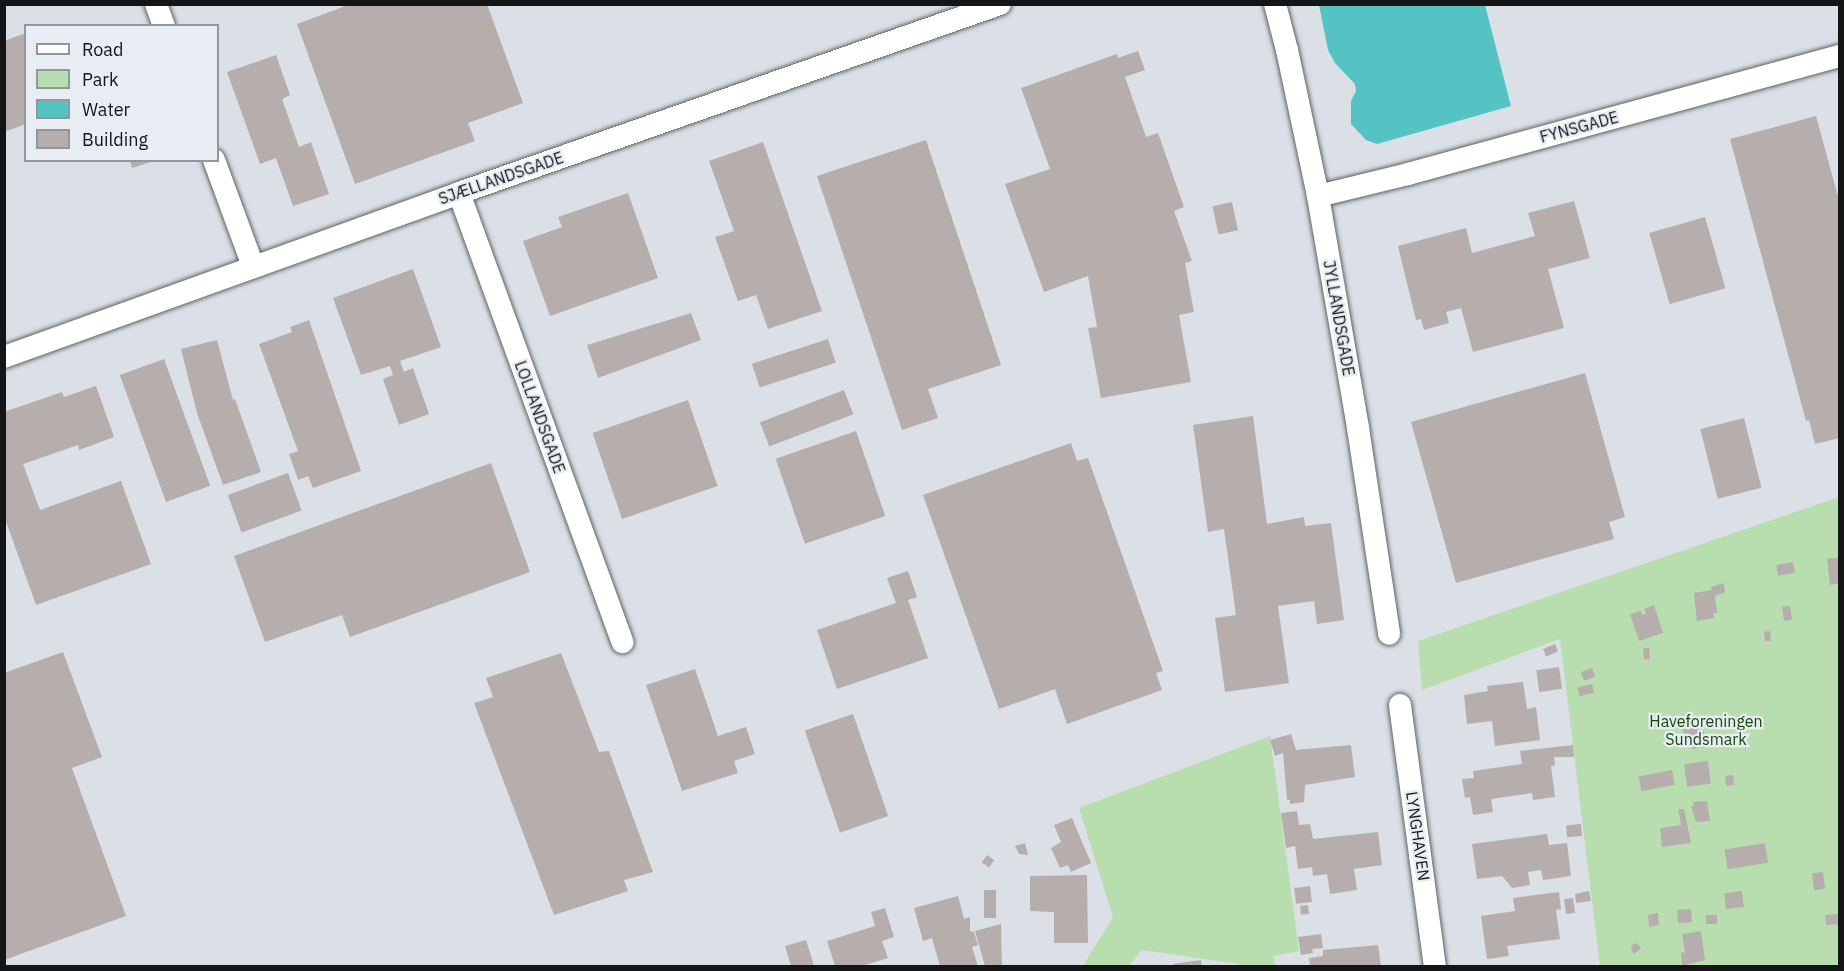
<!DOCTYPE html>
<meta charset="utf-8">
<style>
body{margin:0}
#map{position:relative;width:1844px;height:971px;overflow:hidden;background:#dae0e5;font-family:"IBM Plex Sans",sans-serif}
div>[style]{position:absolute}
.green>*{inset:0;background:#b8deb0}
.water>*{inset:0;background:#55c3c4}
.building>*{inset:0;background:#b6aeac;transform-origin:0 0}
.roads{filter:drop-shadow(0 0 2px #5e6367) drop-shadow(0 0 2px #5e6367)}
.street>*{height:22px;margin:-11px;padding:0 11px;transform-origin:11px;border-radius:11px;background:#fff}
span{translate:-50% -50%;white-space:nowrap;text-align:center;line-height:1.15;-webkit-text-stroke:4.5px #e7edf3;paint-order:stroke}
.street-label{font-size:16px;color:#131517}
.park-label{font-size:16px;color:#17480b}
.frame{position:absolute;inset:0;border:6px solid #131517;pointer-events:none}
.legend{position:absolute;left:24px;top:24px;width:195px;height:138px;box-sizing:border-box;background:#e7edf3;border:2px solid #92979b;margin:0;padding:8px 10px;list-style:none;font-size:18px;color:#131517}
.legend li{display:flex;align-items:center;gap:12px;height:30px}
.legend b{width:30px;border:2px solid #92979b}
</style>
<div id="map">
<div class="green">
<div style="clip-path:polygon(1839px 497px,1839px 966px,1600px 966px,1560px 639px,1422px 690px,1418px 641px)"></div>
<div style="clip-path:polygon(1270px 736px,1299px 951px,1274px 956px,1275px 966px,1240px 966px,1239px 964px,1142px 950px,1129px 966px,1083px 966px,1113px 917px,1079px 808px)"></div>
</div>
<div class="water">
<div style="clip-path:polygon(1319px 5px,1485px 5px,1511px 106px,1377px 144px,1366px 140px,1351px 124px,1351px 101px,1356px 91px,1355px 84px,1335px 63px,1328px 50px)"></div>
</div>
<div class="building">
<div style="clip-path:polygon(351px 4px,487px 4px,523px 103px,468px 123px,475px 141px,355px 184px,297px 24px)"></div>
<div style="clip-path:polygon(26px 33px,26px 124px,4px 132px,4px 41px)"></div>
<div style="clip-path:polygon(1138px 51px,1145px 70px,1125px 77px,1146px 137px,1158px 133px,1184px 207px,1174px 211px,1192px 261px,1185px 263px,1194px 312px,1179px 315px,1191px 382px,1101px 398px,1088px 328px,1097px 327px,1088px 276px,1044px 292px,1005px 184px,1050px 169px,1021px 88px,1117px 54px,1118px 58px)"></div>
<div style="clip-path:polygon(276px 55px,290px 95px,282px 99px,299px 147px,311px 142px,329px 194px,293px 206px,276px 158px,260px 164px,227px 72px)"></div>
<div style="clip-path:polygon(1816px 116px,1840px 204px,1840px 438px,1815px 444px,1809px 420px,1806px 421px,1730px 139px)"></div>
<div style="clip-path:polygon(926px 140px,1001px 365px,928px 389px,938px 418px,902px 430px,817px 176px)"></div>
<div style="clip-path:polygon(763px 142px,822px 311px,768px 329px,756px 295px,738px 301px,715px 237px,734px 231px,709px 161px)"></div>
<div style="clip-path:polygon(130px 160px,154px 160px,154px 161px,132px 168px)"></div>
<div style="clip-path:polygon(628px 193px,658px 278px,550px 316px,523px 241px,562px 227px,558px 217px)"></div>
<div style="clip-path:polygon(1574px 201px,1590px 258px,1548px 269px,1564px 328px,1473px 352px,1461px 308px,1446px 312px,1449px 323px,1424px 330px,1421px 319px,1416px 320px,1398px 246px,1466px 228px,1472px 253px,1535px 236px,1528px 213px)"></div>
<div style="left:1232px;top:202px;width:29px;height:20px;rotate:78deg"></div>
<div style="left:1705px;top:217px;width:74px;height:58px;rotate:74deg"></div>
<div style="clip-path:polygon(413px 269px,441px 347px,400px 361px,404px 372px,413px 368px,429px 414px,399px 425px,383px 379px,393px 375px,390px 366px,361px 375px,333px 298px)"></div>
<div style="clip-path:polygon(691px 313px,701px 340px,598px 378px,587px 345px)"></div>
<div style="clip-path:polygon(309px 320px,361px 471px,313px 488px,308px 476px,298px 480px,289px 454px,298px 451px,259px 344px,292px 332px,290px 327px)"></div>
<div style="left:828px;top:339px;width:25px;height:80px;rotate:72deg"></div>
<div style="clip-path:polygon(217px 340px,233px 400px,235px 399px,261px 472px,223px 485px,197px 413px,181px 349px)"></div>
<div style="left:164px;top:359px;width:135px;height:47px;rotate:70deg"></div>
<div style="clip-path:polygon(1585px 373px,1625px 517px,1609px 522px,1614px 539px,1456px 583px,1411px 422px)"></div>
<div style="clip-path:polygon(96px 386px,114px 437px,79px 450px,78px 445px,23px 464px,40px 510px,121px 481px,151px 564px,36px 605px,4px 516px,4px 412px,62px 392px,64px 397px)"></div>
<div style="left:844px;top:390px;width:26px;height:90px;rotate:69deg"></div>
<div style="left:688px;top:400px;width:91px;height:101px;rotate:71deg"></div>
<div style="clip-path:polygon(1253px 416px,1267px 524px,1304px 517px,1305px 526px,1331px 523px,1344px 620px,1317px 624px,1314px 601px,1278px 606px,1289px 683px,1225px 692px,1215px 618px,1236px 615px,1224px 529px,1208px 532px,1193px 425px)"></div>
<div style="left:1744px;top:418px;width:72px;height:45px;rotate:76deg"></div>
<div style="left:856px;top:431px;width:90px;height:85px;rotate:71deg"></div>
<div style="clip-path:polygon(1071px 443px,1077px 461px,1088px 458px,1163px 671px,1156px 673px,1162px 690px,1067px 724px,1055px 689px,999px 709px,923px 495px)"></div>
<div style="clip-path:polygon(491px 463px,530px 572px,350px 637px,342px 615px,265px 642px,234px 556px)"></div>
<div style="left:288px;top:473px;width:40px;height:64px;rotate:70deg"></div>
<div style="clip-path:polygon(1840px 557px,1840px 583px,1830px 585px,1827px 559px)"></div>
<div style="left:1793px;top:562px;width:11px;height:17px;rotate:80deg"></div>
<div style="clip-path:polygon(908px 571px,917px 597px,908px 600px,928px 658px,837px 689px,817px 630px,896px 603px,887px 578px)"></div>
<div style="clip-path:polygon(1724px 583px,1725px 592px,1715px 596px,1717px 613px,1713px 613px,1714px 618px,1697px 621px,1694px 593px,1712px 590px,1711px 587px)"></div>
<div style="clip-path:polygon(1654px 605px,1663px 633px,1639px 641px,1630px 614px,1641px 611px,1642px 615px,1646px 613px,1644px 609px)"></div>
<div style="left:1790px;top:606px;width:14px;height:8px;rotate:82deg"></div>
<div style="left:1770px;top:631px;width:10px;height:6px;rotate:84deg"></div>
<div style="left:1555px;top:644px;width:8px;height:13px;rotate:67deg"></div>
<div style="left:1649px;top:648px;width:11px;height:6px;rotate:85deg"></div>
<div style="clip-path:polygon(63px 652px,102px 757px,72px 768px,126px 916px,4px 960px,4px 673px)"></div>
<div style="clip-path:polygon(561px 653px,599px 752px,609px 751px,653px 872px,624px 880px,628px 891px,554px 915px,474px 703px,493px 697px,486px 678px)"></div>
<div style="left:1559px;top:667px;width:22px;height:23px;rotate:82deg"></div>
<div style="left:1592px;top:668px;width:9px;height:12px;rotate:69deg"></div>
<div style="clip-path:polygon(695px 669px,718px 736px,746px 727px,755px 754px,734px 761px,738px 773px,682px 791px,646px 685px)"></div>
<div style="clip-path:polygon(1523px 682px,1527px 709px,1536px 707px,1540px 740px,1495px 746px,1492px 721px,1467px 724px,1464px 695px,1488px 691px,1487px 686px)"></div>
<div style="left:1592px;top:684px;width:9px;height:15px;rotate:77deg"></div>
<div style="left:853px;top:714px;width:108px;height:51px;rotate:71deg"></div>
<div style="clip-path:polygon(1703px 726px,1706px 747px,1692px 749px,1691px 742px,1685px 743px,1683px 729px)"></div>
<div style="clip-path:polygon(1291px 734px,1296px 750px,1351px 745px,1355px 777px,1305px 785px,1304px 802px,1290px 804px,1290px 800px,1287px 800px,1283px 753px,1275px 756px,1270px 740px)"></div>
<div style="clip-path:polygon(1573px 745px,1574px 757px,1554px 757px,1555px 765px,1551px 766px,1555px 797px,1533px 800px,1532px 793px,1491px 799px,1493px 812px,1473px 815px,1470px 797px,1465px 798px,1462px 779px,1474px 778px,1473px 771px,1522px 764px,1520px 751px)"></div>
<div style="left:1708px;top:761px;width:23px;height:24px;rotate:83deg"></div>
<div style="left:1672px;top:770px;width:15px;height:34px;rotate:79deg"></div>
<div style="left:1733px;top:775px;width:10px;height:8px;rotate:84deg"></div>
<div style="clip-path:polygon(1707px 801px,1710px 821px,1696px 822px,1691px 806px,1694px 806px,1693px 802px)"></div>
<div style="clip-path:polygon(1678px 809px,1684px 809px,1691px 843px,1662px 847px,1660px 828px,1681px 825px)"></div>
<div style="clip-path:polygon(1297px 811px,1299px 825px,1310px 824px,1313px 839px,1378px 832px,1382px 865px,1354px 869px,1357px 890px,1330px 894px,1327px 874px,1313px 876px,1312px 867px,1298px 869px,1295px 846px,1286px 848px,1281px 813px)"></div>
<div style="clip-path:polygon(1072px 818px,1091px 863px,1071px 872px,1068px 865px,1060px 868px,1051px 848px,1061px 842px,1054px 825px)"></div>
<div style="left:1581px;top:824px;width:12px;height:15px;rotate:85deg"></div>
<div style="clip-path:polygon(1547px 834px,1549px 845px,1567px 843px,1571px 876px,1543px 880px,1541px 870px,1528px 872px,1530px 885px,1512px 888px,1502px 876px,1477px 879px,1472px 844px)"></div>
<div style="clip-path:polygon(1025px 843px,1028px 855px,1019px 854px,1015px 846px)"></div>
<div style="left:1765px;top:843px;width:20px;height:41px;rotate:81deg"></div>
<div style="left:987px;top:855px;width:9px;height:9px;rotate:36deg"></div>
<div style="left:1823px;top:872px;width:17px;height:11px;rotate:83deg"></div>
<div style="clip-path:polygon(1087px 875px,1088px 943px,1054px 943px,1054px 912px,1030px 911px,1030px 876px)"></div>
<div style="left:1310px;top:886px;width:16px;height:16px;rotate:83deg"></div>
<div style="left:984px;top:890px;width:12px;height:28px"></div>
<div style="clip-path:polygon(1589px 891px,1591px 901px,1576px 903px,1575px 894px)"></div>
<div style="left:1742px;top:891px;width:16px;height:18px;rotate:83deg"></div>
<div style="clip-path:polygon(1559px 892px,1561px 909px,1556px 910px,1560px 939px,1507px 946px,1509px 956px,1487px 959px,1481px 916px,1515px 911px,1513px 898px)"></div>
<div style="clip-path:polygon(958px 896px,964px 919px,970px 917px,970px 931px,974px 932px,978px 945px,972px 947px,978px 966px,940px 966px,932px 938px,923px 941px,914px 908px)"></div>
<div style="left:1573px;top:898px;width:15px;height:9px;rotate:82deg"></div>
<div style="left:1308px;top:905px;width:9px;height:8px;rotate:84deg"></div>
<div style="clip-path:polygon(885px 908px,894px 937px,882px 941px,888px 958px,862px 966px,835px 966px,827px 941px,875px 926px,871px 912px)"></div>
<div style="left:1691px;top:909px;width:13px;height:14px;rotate:86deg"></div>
<div style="clip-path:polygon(1658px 913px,1659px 925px,1649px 927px,1648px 915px)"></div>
<div style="left:1838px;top:914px;width:10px;height:13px;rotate:84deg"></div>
<div style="left:1706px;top:915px;width:11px;height:9px"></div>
<div style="clip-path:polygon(1001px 924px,1002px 966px,985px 966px,975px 931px)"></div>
<div style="clip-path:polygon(1701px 931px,1705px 960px,1682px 966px,1681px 953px,1685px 952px,1682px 934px)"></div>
<div style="clip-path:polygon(1321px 934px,1323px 948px,1312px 949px,1313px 953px,1301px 955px,1298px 937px)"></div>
<div style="clip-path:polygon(806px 940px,814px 966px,791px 966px,785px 946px)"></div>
<div style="clip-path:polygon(1637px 943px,1641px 948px,1634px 954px,1631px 950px,1632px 945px)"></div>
<div style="clip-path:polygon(1378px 945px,1381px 966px,1310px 966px,1309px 958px,1323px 956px,1323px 950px)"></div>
<div style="clip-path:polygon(1201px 960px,1202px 966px,1173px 966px,1173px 964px)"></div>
</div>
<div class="roads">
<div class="street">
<div style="left:156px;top:4px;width:23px;rotate:70deg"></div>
<div style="left:1275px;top:4px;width:48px;rotate:75.4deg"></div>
<div style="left:1287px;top:50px;width:149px;rotate:78deg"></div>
<div style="left:1318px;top:196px;width:235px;rotate:80.2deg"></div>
<div style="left:1358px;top:428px;width:208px;rotate:81.4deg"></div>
<div style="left:214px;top:160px;width:113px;rotate:69.8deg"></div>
<div style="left:459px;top:193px;width:478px;rotate:70deg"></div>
<div style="left:1318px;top:196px;width:93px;rotate:-13.7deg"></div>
<div style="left:1408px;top:174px;width:448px;rotate:-15.3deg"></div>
<div style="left:4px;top:357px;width:484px;rotate:-19.8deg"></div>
<div style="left:459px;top:193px;width:573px;rotate:-19.26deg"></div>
<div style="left:1400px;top:705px;width:263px;rotate:82.4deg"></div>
</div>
</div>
<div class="street-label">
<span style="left:1579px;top:127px;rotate:-15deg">FYNSGADE</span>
<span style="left:501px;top:178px;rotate:-19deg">SJÆLLANDSGADE</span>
<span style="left:1339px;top:318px;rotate:80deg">JYLLANDSGADE</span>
<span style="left:540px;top:417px;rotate:70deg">LOLLANDSGADE</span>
<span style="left:1418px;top:836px;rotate:82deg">LYNGHAVEN</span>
</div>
<div class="park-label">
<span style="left:1706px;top:730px">Haveforeningen<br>Sundsmark</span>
</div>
<div class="frame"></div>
<ul class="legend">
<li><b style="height:8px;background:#fff"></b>Road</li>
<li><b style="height:16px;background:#b8deb0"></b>Park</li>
<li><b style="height:16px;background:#55c3c4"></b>Water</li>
<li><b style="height:16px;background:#b6aeac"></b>Building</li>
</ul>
</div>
